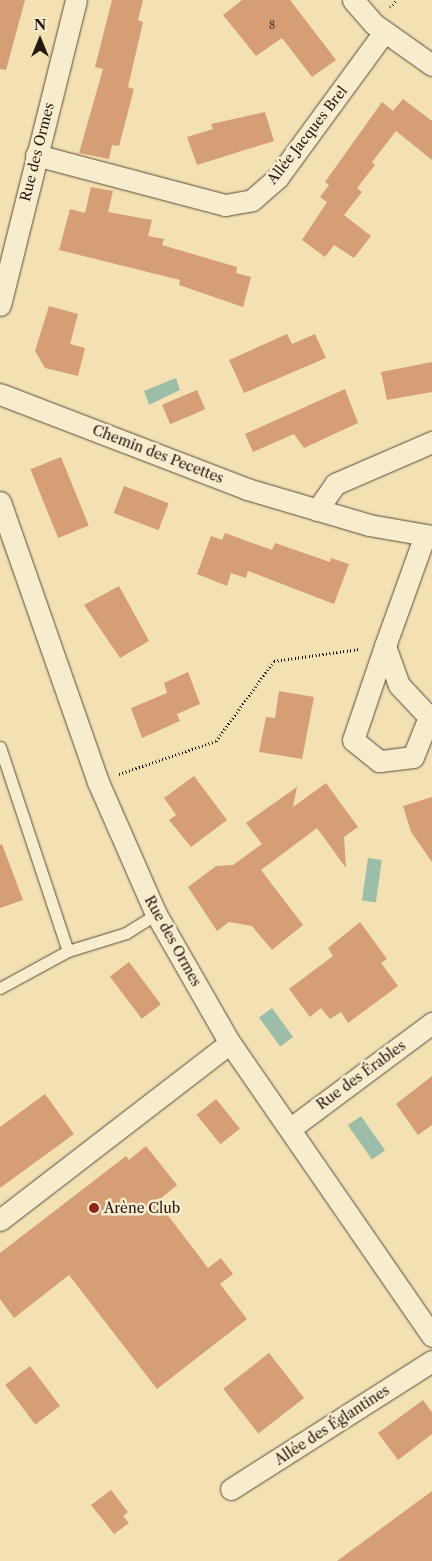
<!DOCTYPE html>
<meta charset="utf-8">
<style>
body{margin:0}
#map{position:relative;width:432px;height:1561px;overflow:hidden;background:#f4e1b3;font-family:"Libre Caslon Text",serif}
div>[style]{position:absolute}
.water>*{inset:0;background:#9cbea9;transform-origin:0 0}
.building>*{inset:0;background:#d59e74;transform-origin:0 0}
.path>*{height:3px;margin-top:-1.5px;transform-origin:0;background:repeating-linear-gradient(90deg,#251813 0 1px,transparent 0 3.5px)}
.roads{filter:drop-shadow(0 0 1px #594a3b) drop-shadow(0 0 1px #594a3b)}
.lane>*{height:11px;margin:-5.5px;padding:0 5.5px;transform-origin:5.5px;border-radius:5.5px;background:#f8ecce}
.street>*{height:21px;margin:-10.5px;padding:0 10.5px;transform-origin:10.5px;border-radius:10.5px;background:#f8ecce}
.dots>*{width:14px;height:14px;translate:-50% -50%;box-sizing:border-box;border:2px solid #f8ecce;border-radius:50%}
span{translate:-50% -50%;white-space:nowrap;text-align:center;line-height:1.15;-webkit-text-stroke:5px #f8ecce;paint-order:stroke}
.number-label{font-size:11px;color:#513a2b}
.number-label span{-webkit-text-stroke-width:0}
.street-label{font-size:14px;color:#251813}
.poi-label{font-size:14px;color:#251813}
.left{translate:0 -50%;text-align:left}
.north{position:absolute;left:15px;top:15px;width:50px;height:50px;-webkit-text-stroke:4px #f8ecce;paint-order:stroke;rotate:0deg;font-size:14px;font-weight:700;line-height:20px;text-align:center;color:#251813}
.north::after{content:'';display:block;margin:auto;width:18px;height:22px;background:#251813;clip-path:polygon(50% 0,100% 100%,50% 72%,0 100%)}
</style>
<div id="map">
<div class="water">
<div style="clip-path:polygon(176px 378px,180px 390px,149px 405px,144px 391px)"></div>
<div style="left:368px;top:858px;width:14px;height:43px;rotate:8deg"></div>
<div style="left:272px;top:1008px;width:36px;height:16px;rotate:54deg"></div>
<div style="left:361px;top:1116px;width:42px;height:16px;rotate:55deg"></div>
</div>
<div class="building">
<div style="clip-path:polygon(0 0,25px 0,6px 70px,0 69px)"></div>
<div style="clip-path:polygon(112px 0,143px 0,138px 20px,143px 22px,128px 87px,134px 89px,119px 146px,112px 145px,109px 159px,79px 153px,103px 69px,95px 67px)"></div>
<div style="clip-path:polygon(242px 0,290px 0,336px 60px,312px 77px,282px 38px,256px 56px,223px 15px)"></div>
<div style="clip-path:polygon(403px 99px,432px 121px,432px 160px,396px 131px,372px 162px,375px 165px,357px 188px,362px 192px,344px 215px,371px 236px,354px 258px,334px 245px,325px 257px,302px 240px,327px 202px,320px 197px,329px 185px,325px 182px,382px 102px,393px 111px)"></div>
<div style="clip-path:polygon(265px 112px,274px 141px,197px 165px,187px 137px,213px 129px,211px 124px)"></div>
<div style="clip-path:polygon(91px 187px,113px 191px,108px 212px,152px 220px,148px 236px,164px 239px,162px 245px,237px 267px,236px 273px,251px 277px,243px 307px,179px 285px,180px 280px,59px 250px,70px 209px,85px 213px)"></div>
<div style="clip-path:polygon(49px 306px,78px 314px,70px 344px,85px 348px,78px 376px,45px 368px,35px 351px)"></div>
<div style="clip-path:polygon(287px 334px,292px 344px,315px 334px,326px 358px,244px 393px,229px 360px)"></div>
<div style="clip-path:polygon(432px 362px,432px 392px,387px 400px,381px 372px)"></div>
<div style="clip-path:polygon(345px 389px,358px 423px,304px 448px,294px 434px,253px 452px,245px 434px)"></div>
<div style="left:197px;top:390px;width:21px;height:38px;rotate:67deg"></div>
<div style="left:61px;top:457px;width:74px;height:33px;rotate:68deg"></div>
<div style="left:124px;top:486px;width:48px;height:29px;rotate:21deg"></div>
<div style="clip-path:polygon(225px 533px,272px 550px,275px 543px,330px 562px,331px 558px,349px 564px,334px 604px,248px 571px,246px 578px,231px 573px,227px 586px,197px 574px,211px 536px,222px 540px)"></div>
<div style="clip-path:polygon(119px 586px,149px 641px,120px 658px,84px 605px)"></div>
<div style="clip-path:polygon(188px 672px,200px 704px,177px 714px,180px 721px,142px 738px,131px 708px,167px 693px,164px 683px)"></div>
<div style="clip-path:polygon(279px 691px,314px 697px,302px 759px,259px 752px,266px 717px,275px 718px)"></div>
<div style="clip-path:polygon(194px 776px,227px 820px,191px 847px,169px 820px,176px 815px,164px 798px)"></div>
<div style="clip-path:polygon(326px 783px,358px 827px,344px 837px,346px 868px,317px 828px,261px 870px,303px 925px,272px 950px,252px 926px,229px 922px,217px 931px,188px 887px,216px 866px,233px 865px,262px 844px,246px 823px,297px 787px,293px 807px)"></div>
<div style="clip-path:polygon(432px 797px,432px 862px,411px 832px,403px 806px)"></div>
<div style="clip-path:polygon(2px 844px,23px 900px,0 908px,0 845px)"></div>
<div style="clip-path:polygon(360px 922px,387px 959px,381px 963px,398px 986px,348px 1023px,341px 1012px,330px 1019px,321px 1008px,310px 1017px,289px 989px,333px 956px,328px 948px)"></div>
<div style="left:129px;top:962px;width:53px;height:24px;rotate:53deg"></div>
<div style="clip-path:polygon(432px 1076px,432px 1125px,418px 1135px,396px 1104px)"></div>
<div style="clip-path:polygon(45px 1094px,74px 1134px,0 1188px,0 1127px)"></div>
<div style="left:216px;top:1099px;width:38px;height:25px;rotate:51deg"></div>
<div style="clip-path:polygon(146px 1146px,177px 1185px,160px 1199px,163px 1203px,160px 1205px,208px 1268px,221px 1258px,233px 1274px,220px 1284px,247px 1319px,157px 1389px,69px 1275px,14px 1318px,0 1299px,0 1253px,126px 1156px,129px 1160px)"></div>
<div style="left:269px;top:1353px;width:57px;height:58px;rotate:52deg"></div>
<div style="left:30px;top:1366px;width:50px;height:31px;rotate:53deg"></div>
<div style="clip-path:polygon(423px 1400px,432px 1412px,432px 1434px,398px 1460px,378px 1433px)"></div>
<div style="clip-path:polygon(111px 1490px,128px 1512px,123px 1516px,129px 1523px,114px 1534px,91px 1505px)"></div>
<div style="clip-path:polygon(432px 1491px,432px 1561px,337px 1561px)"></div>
</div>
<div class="path">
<div style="left:390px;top:7px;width:10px;rotate:-45deg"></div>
<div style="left:119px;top:774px;width:102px;rotate:-18.8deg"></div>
<div style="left:216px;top:741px;width:99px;rotate:-54.1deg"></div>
<div style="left:274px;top:661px;width:86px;rotate:-8deg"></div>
</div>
<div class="roads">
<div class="lane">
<div style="left:0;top:747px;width:215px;rotate:71.6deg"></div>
<div style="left:0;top:988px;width:77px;rotate:-28.6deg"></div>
<div style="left:68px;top:951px;width:61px;rotate:-17.2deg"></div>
<div style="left:126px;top:933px;width:36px;rotate:-32deg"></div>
</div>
<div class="street">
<div style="left:353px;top:0;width:32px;rotate:49deg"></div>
<div style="left:374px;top:24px;width:71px;rotate:35.3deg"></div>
<div style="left:36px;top:155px;width:196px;rotate:14.8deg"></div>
<div style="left:225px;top:205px;width:27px;rotate:-10deg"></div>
<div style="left:252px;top:200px;width:35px;rotate:-41deg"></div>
<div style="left:278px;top:177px;width:180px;rotate:-53.8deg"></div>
<div style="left:0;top:305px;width:314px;rotate:-76deg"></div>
<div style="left:0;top:394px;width:265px;rotate:21deg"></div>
<div style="left:247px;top:489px;width:127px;rotate:16.4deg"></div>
<div style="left:369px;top:525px;width:64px;rotate:9.9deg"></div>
<div style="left:0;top:502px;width:297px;rotate:70.7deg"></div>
<div style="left:98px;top:782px;width:144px;rotate:66.3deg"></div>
<div style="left:156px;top:914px;width:149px;rotate:60.2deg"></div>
<div style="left:230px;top:1043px;width:356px;rotate:55.4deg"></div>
<div style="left:317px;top:510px;width:32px;rotate:-55deg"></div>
<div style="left:335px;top:484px;width:106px;rotate:-23.4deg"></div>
<div style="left:385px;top:646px;width:41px;rotate:70.3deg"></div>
<div style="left:399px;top:685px;width:44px;rotate:46.8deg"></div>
<div style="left:429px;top:717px;width:43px;rotate:111.8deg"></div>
<div style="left:413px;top:757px;width:34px;rotate:173deg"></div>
<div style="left:379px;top:761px;width:33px;rotate:-141deg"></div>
<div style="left:353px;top:740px;width:99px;rotate:-71.2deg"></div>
<div style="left:385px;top:646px;width:118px;rotate:-70.2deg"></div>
<div style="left:291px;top:1128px;width:176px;rotate:-36.7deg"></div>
<div style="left:0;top:1220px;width:290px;rotate:-37.6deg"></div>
<div style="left:231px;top:1489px;width:238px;rotate:-32.5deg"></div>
</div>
</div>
<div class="dots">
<div style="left:94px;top:1208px;background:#8f2418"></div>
</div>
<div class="number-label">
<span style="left:272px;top:25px">8</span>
</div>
<div class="street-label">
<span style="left:307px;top:135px;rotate:-52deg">Allée Jacques Brel</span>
<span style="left:37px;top:152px;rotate:-76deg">Rue des Ormes</span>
<span style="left:158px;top:454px;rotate:21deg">Chemin des Pecettes</span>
<span style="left:173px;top:941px;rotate:61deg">Rue des Ormes</span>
<span style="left:361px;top:1075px;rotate:-36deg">Rue des Érables</span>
<span style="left:332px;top:1425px;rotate:-33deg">Allée des Églantines</span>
</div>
<div class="poi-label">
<span class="left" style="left:104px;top:1208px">Arène Club</span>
</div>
<div class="north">N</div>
</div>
